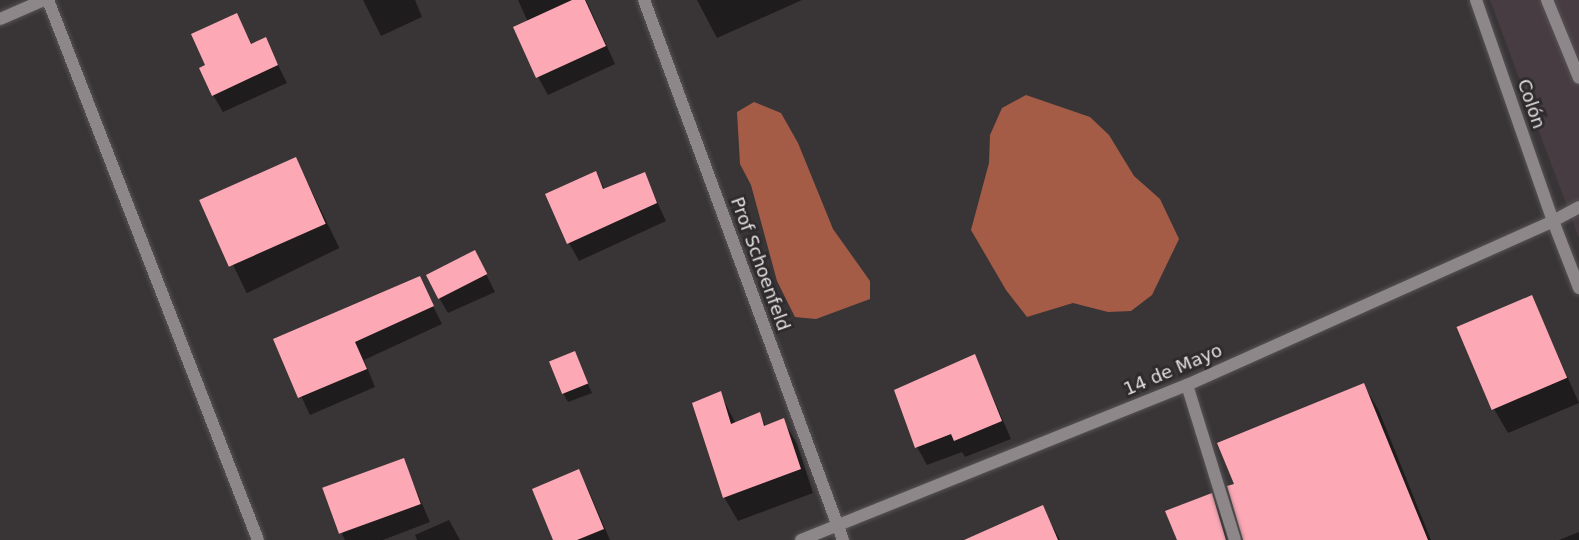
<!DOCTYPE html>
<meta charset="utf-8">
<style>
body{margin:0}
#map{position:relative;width:1579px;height:540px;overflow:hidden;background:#393537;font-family:"DejaVu Sans",sans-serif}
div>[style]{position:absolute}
.built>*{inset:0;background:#473c42}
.forest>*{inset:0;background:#a45c47}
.shadow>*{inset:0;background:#0007;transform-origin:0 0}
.building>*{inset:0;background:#fda9b5;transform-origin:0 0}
.roads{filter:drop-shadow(0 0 2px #575355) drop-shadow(0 0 2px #575355)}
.service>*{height:12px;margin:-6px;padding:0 6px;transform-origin:6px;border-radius:6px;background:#8d878a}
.minor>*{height:12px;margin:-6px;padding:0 6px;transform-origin:6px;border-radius:6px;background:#8d878a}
.tertiary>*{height:12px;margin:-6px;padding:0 6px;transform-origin:6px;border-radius:6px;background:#8d878a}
span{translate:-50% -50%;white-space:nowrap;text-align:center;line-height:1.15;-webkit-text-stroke:6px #2f2b2d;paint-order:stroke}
.street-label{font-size:18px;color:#e2dfe0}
</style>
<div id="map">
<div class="built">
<div style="clip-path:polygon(1490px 0,1579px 0,1579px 238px)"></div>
</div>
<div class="forest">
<div style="clip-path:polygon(1026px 95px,1090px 117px,1109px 135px,1134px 176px,1160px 199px,1179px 239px,1152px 295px,1131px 311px,1108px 312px,1073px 303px,1027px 317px,1006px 290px,971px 230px,989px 163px,990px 135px,1002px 108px)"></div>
<div style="clip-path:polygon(754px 102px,781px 113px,798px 143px,833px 229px,870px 281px,870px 299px,816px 319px,795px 317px,777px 281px,751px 185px,740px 164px,737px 112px)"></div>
</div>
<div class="shadow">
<div style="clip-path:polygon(363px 0,415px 0,422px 17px,381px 36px)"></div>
<div style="clip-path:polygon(518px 0,586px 0,615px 64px,548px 95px,538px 77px,528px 22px)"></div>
<div style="clip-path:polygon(697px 0,802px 0,717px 38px)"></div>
<div style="clip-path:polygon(237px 15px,252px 45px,265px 39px,287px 83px,223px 112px,213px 95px,207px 66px)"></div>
<div style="left:296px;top:159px;width:99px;height:103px;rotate:64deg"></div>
<div style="clip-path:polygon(596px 173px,605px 190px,644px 174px,666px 221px,579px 261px,569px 243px)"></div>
<div style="clip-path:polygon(475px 252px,495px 292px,448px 313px,438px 296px)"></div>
<div style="clip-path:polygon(419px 278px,442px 324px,364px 360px,375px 387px,310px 415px,275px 340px)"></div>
<div style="clip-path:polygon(1532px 297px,1579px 403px,1508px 433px,1494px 409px)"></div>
<div style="clip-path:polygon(574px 353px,592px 393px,568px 402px,563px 393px)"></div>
<div style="clip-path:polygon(975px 356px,1011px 439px,965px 457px,962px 452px,927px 465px,917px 447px)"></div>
<div style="clip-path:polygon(1363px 384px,1379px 411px,1431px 540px,1243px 540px,1236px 484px)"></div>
<div style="clip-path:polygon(720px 393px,736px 424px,759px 414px,766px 427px,783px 420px,797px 444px,813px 493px,738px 521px,724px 497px)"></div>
<div style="clip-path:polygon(403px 460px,430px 522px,383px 540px,345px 540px,342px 534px)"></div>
<div style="clip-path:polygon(578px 471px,588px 489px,610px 540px,555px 540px)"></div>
<div style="clip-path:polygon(1211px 494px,1232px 540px,1179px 540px)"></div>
<div style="clip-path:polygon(1042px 507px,1060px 540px,964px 540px)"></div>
<div style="clip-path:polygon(449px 520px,460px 540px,417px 540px,415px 535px)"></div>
<div style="clip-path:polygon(1579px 532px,1579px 540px,1559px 540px)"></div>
</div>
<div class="building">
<div style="clip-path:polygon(572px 0,585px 0,606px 46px,536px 78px,513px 27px)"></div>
<div style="clip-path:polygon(237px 13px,251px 44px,266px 37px,278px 65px,212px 96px,199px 68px,205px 65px,191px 34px)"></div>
<div style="left:296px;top:157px;width:73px;height:106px;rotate:66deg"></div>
<div style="clip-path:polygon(596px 171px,603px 189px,645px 172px,657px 203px,567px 244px,545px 194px)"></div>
<div style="left:475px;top:250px;width:27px;height:55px;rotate:63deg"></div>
<div style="clip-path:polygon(420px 276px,434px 306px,355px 342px,367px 369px,298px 398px,273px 339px)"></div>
<div style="left:1532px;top:295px;width:90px;height:82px;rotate:67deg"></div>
<div style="left:575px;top:351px;width:35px;height:28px;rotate:68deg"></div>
<div style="clip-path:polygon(975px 354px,1002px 421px,954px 441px,951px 434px,915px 448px,894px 390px)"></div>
<div style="clip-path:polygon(1364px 383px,1428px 540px,1243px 540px,1227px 486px,1234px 484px,1217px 443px)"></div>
<div style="clip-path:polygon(721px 391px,731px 424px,760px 412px,764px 426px,784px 418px,801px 469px,723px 498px,692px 403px)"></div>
<div style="left:404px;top:458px;width:49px;height:87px;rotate:70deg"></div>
<div style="clip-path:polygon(579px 469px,604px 529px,577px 540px,553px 540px,532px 489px)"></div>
<div style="clip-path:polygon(1212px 493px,1226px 540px,1177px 540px,1165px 511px)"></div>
<div style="clip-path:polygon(1043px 505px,1058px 540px,964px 540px)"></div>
</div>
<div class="roads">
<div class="service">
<div style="left:1547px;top:0;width:84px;rotate:67.7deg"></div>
<div style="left:1553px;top:221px;width:30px;rotate:-28deg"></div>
<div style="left:1187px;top:385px;width:162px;rotate:72.8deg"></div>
</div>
<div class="minor">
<div style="left:48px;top:0;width:579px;rotate:68.75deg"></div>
<div style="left:644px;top:0;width:576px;rotate:69.77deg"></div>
<div style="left:1476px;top:0;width:234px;rotate:70.8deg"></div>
<div style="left:0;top:19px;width:48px;rotate:-23.4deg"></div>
</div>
<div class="tertiary">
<div style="left:801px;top:540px;width:416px;rotate:-21.9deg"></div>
<div style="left:1187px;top:385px;width:401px;rotate:-24.1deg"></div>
<div style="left:1553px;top:221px;width:72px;rotate:68.8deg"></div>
</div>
</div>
<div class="street-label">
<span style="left:1531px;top:104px;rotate:71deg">Colón</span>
<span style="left:760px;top:264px;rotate:70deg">Prof Schoenfeld</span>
<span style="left:1173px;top:370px;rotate:-23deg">14 de Mayo</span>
</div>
</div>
